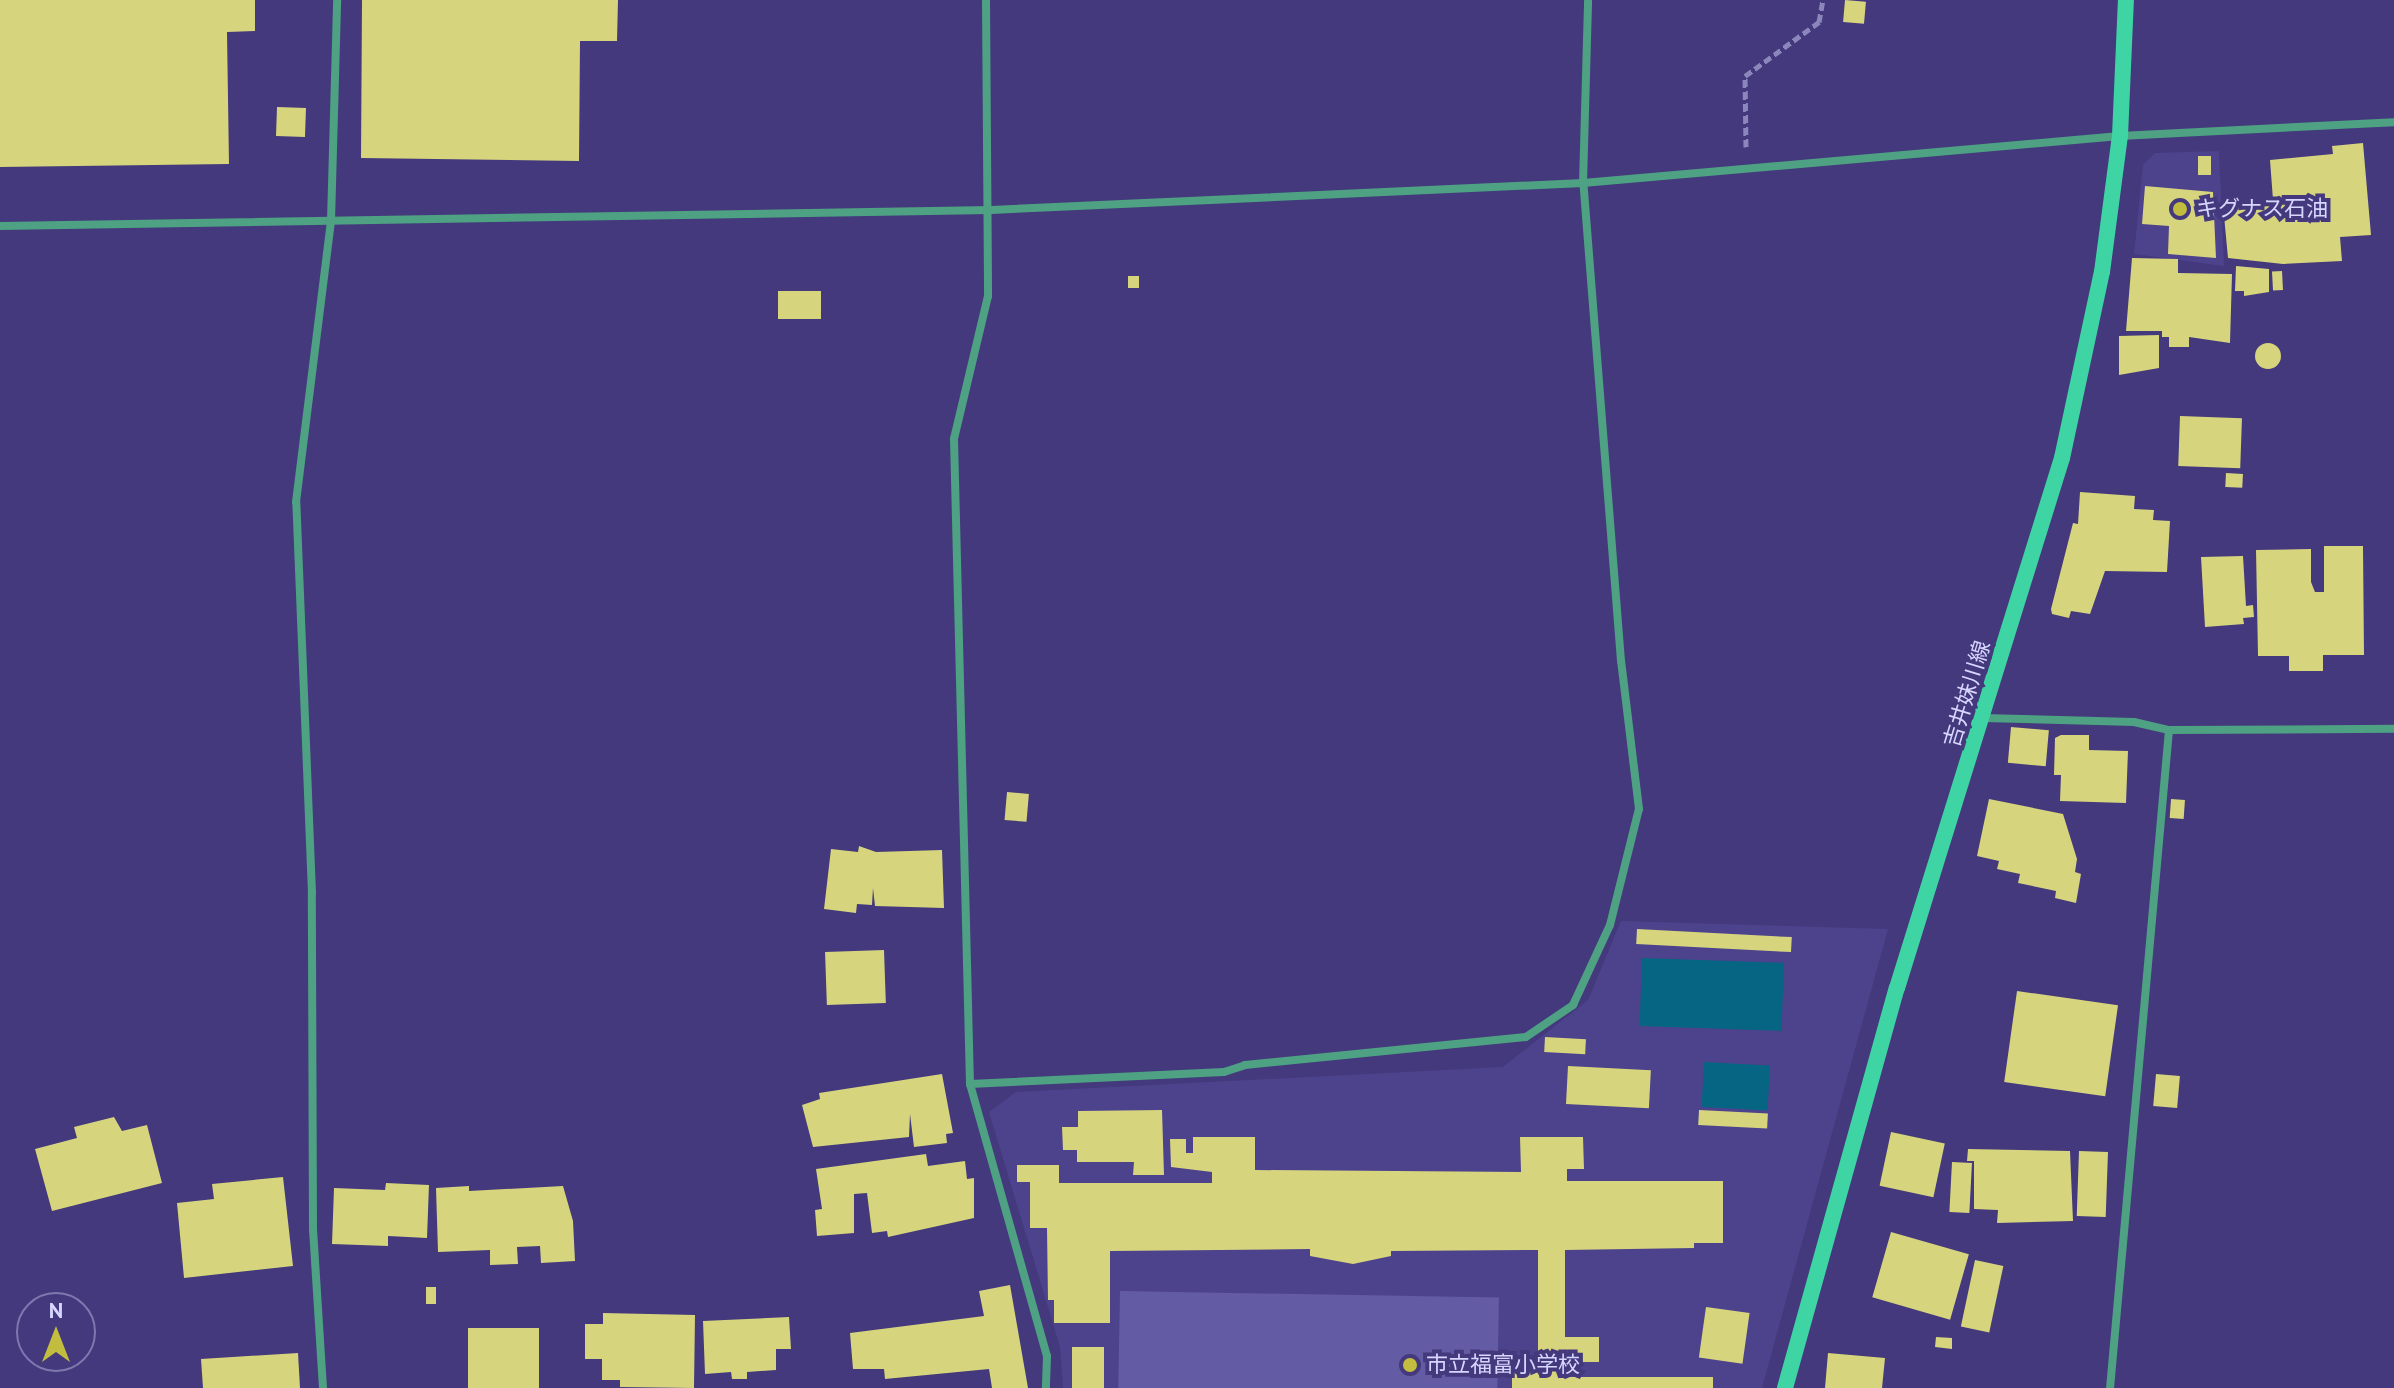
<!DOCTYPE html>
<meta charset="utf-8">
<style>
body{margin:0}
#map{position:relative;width:2394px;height:1388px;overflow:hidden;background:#43397c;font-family:"PT Sans","Noto Sans JP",sans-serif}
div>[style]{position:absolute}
.built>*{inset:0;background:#4d438d}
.green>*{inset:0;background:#635ba3;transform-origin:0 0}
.water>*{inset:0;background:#056583;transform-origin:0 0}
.building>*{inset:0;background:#d7d47e;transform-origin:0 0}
.round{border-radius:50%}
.path>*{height:5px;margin-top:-2.5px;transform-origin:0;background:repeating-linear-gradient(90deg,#8b86bc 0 8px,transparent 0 12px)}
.street>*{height:8px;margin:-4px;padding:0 4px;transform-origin:4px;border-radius:4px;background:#4ea182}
.secondary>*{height:16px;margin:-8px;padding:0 8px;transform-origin:8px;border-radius:8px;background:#3fd4a4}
.dots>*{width:22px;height:22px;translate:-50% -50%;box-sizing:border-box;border:4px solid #43397c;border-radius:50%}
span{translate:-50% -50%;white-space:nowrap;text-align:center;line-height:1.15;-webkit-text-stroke:8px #43397c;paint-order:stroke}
.poi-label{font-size:22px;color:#d7d6fe}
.left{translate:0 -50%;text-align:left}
.street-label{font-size:22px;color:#d7d6fe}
.north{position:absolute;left:16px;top:1292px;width:80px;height:80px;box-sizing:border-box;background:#43397c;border:2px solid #7e78b0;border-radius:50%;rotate:0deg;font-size:22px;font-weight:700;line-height:32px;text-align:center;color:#d7d6fe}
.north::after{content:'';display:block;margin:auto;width:28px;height:36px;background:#c2bd3f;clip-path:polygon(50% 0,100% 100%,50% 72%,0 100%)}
</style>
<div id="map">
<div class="built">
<div style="clip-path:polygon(2219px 151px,2224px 266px,2134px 254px,2143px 165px,2155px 153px)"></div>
<div style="clip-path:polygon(1621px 921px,1888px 929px,1762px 1388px,1063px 1388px,1060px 1347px,989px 1112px,1016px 1092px,1503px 1067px,1588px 1000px)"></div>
</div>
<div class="green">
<div style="left:1120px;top:1291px;width:379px;height:97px;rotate:1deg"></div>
</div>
<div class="water">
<div style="left:1642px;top:958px;width:142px;height:68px;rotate:2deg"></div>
<div style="left:1704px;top:1062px;width:66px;height:45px;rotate:3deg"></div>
</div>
<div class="building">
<div style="clip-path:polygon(0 0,255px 0,255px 31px,227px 32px,229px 164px,0 167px)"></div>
<div style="clip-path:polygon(362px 0,618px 0,617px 41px,580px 41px,579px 161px,361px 158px)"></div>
<div style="left:1845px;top:0;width:21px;height:22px;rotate:5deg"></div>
<div style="left:277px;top:107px;width:29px;height:29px;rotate:2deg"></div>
<div style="clip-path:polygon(2363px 143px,2371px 235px,2340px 237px,2342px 261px,2283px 264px,2228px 258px,2223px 205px,2273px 200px,2270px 160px,2333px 154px,2332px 146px)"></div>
<div style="left:2211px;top:156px;width:19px;height:13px;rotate:90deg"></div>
<div style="clip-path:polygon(2145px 186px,2213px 192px,2216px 258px,2168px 254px,2169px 226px,2142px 224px)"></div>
<div style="clip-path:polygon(2132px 258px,2178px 259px,2178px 273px,2232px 274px,2230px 343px,2189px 337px,2189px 347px,2169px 347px,2169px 337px,2162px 337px,2162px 331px,2126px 331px)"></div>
<div style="clip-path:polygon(2236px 266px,2269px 269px,2269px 292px,2244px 296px,2244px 291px,2235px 291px)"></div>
<div style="left:2282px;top:271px;width:19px;height:10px;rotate:87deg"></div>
<div style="left:1128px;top:276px;width:11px;height:12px"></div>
<div style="left:778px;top:291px;width:43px;height:28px"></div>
<div style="clip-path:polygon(2159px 335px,2159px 368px,2119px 375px,2119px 336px)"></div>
<div class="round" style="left:2255px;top:343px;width:26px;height:26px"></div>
<div style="left:2180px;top:416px;width:62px;height:50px;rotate:2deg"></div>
<div style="left:2226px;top:473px;width:17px;height:14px;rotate:3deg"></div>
<div style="clip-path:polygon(2080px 492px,2135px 496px,2134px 509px,2154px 510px,2153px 520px,2170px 521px,2167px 572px,2105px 571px,2090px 614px,2071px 611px,2069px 618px,2052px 614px,2051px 609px,2073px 523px,2078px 524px)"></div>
<div style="clip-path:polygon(2324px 546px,2363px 546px,2364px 655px,2323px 655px,2323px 671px,2289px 671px,2289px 656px,2258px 656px,2256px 550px,2311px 549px,2311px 582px,2315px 592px,2324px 592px)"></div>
<div style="clip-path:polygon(2243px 556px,2246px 606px,2253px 605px,2254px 617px,2243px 618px,2244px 624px,2205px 627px,2201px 557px)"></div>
<div style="left:2011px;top:727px;width:38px;height:36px;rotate:5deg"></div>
<div style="clip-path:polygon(2061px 735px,2089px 735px,2089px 750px,2128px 751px,2126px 803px,2060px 801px,2061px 775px,2054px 775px,2055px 738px)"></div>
<div style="left:1007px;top:792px;width:22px;height:28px;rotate:5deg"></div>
<div style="clip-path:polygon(1989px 799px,2063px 814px,2077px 859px,2075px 872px,2081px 874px,2076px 903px,2055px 898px,2056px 891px,2018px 883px,2020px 874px,1997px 869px,1999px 861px,1977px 856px)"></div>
<div style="left:2171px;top:799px;width:14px;height:19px;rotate:4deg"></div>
<div style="clip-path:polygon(859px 846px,876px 852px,942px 850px,944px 908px,875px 906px,873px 888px,872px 905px,857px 904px,856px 913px,824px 909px,831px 849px,858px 852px)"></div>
<div style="left:1637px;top:929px;width:155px;height:15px;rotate:3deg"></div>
<div style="left:884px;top:950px;width:53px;height:59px;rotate:88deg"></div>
<div style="left:2017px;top:991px;width:102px;height:92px;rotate:8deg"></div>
<div style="left:1545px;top:1037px;width:41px;height:15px;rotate:3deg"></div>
<div style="left:1568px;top:1066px;width:83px;height:38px;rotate:3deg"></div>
<div style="clip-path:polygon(942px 1074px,953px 1133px,946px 1134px,947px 1143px,914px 1147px,910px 1114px,909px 1137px,813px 1147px,802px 1105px,820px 1099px,819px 1093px)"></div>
<div style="left:2156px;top:1074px;width:24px;height:32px;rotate:5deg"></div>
<div style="clip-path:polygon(1162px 1110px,1164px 1175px,1133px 1175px,1134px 1162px,1077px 1162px,1077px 1150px,1063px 1150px,1062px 1127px,1078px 1127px,1078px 1111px)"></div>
<div style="left:1699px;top:1110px;width:69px;height:15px;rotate:3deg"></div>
<div style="clip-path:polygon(114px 1117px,122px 1131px,147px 1125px,162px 1183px,52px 1211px,35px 1149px,77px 1138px,74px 1127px)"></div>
<div style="left:1891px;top:1132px;width:55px;height:55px;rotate:12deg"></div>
<div style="clip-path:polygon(1193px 1137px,1255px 1137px,1255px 1170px,1521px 1172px,1520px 1137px,1583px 1137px,1584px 1169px,1567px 1169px,1567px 1181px,1723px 1181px,1723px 1243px,1694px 1243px,1694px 1248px,1565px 1250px,1565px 1337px,1599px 1337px,1599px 1362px,1565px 1362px,1566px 1377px,1713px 1377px,1713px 1388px,1512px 1388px,1512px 1360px,1538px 1359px,1538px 1250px,1391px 1251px,1391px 1256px,1353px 1264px,1310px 1256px,1310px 1249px,1110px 1251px,1110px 1323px,1054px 1323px,1054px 1300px,1048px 1300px,1047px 1228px,1030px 1228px,1030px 1182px,1017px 1182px,1017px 1165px,1059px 1165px,1059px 1183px,1212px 1183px,1212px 1172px,1171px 1167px,1170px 1139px,1186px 1139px,1186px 1153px,1193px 1153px)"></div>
<div style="clip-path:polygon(1968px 1149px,2070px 1151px,2073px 1221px,1997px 1223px,1998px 1210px,1974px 1209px,1974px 1161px,1967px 1161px)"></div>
<div style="left:2079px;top:1151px;width:29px;height:65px;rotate:2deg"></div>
<div style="clip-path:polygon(926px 1154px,928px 1166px,965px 1161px,967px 1179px,974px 1178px,974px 1218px,888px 1237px,887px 1231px,872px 1233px,867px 1193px,854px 1194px,854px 1233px,817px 1236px,815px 1210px,822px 1209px,816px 1169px)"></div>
<div style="left:1952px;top:1162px;width:20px;height:50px;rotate:3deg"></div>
<div style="clip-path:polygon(283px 1177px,293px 1266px,184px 1278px,177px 1203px,214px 1199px,212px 1184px)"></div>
<div style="clip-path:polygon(386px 1183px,429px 1185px,427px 1238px,388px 1236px,388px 1246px,332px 1244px,334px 1188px,385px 1190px)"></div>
<div style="clip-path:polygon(469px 1186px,469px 1191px,563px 1186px,573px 1221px,575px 1261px,541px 1263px,540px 1246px,517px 1247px,518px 1264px,490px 1265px,490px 1250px,438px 1252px,436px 1188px)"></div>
<div style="left:1891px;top:1232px;width:81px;height:68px;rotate:16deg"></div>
<div style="left:1975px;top:1260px;width:29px;height:68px;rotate:12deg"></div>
<div style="clip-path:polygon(1010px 1285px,1028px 1388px,992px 1388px,989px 1369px,885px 1379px,884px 1369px,853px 1369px,850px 1333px,984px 1316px,979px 1291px)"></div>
<div style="left:436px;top:1287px;width:17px;height:10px;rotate:90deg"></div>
<div style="left:1706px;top:1307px;width:44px;height:51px;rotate:8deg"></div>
<div style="clip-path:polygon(603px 1313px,695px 1315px,694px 1388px,620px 1387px,620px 1380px,602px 1380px,602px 1359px,585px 1359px,585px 1324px,603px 1324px)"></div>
<div style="clip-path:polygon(789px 1317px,791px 1349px,776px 1349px,776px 1370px,747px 1372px,747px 1379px,732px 1379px,731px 1372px,705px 1374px,703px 1321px)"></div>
<div style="left:468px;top:1328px;width:71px;height:60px"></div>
<div style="clip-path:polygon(1936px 1337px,1952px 1338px,1952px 1349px,1935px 1347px)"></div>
<div style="left:1072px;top:1347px;width:32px;height:41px"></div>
<div style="clip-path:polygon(298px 1353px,300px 1388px,203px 1388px,201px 1359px)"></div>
<div style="clip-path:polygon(1828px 1353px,1885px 1358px,1882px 1388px,1825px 1388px)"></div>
</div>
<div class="path">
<div style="left:1746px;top:147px;width:71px;rotate:-90.8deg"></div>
<div style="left:1745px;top:76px;width:92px;rotate:-36.1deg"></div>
<div style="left:1819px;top:22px;width:22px;rotate:-80deg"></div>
</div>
<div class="street">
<div style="left:986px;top:0;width:296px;rotate:89.6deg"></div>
<div style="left:988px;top:296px;width:147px;rotate:103.4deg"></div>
<div style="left:954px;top:439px;width:645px;rotate:88.58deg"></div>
<div style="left:970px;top:1084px;width:283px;rotate:74.2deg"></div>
<div style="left:1047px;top:1356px;width:32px;rotate:92deg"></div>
<div style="left:0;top:226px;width:991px;rotate:-0.92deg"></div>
<div style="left:991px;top:210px;width:593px;rotate:-2.61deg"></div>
<div style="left:1583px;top:183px;width:539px;rotate:-5deg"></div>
<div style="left:2120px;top:136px;width:274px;rotate:-2.9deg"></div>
<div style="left:1983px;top:718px;width:151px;rotate:1.5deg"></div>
<div style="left:2134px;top:722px;width:36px;rotate:13deg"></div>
<div style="left:2169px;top:730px;width:661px;rotate:95.12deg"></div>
<div style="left:2169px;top:730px;width:225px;rotate:-0.3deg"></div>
<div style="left:970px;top:1084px;width:254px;rotate:-2.7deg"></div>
<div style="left:1224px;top:1072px;width:22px;rotate:-18deg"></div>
<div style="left:1245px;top:1065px;width:282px;rotate:-5.7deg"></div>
<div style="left:1526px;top:1037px;width:57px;rotate:-34.2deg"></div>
<div style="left:1573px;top:1005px;width:88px;rotate:-65.2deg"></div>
<div style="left:1610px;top:925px;width:120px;rotate:-76deg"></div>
<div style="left:1639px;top:809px;width:149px;rotate:-96.9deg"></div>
<div style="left:1621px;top:661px;width:480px;rotate:-94.5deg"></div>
<div style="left:1583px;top:183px;width:183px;rotate:-88.4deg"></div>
<div style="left:323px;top:1388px;width:157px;rotate:-93.6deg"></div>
<div style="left:313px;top:1231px;width:338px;rotate:-90.2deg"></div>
<div style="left:312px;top:893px;width:391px;rotate:-92.3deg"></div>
<div style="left:296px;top:502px;width:283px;rotate:-82.9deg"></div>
<div style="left:331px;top:221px;width:221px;rotate:-88.4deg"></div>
</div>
<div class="secondary">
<div style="left:1785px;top:1388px;width:415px;rotate:-74.4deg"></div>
<div style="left:1897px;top:988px;width:555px;rotate:-72.71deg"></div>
<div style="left:2062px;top:458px;width:190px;rotate:-77.9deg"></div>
<div style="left:2102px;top:272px;width:137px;rotate:-82.5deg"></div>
<div style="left:2120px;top:136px;width:136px;rotate:-87.5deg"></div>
</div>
<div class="dots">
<div style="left:2180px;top:209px;background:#c2bd3f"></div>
<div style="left:1410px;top:1365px;background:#c2bd3f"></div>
</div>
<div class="poi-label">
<span class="left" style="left:2196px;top:209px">キグナス石油</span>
<span class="left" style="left:1426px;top:1365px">市立福富小学校</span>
</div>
<div class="street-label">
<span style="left:1967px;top:694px;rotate:-73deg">吉井妹川線</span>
</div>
<div class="north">N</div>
</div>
